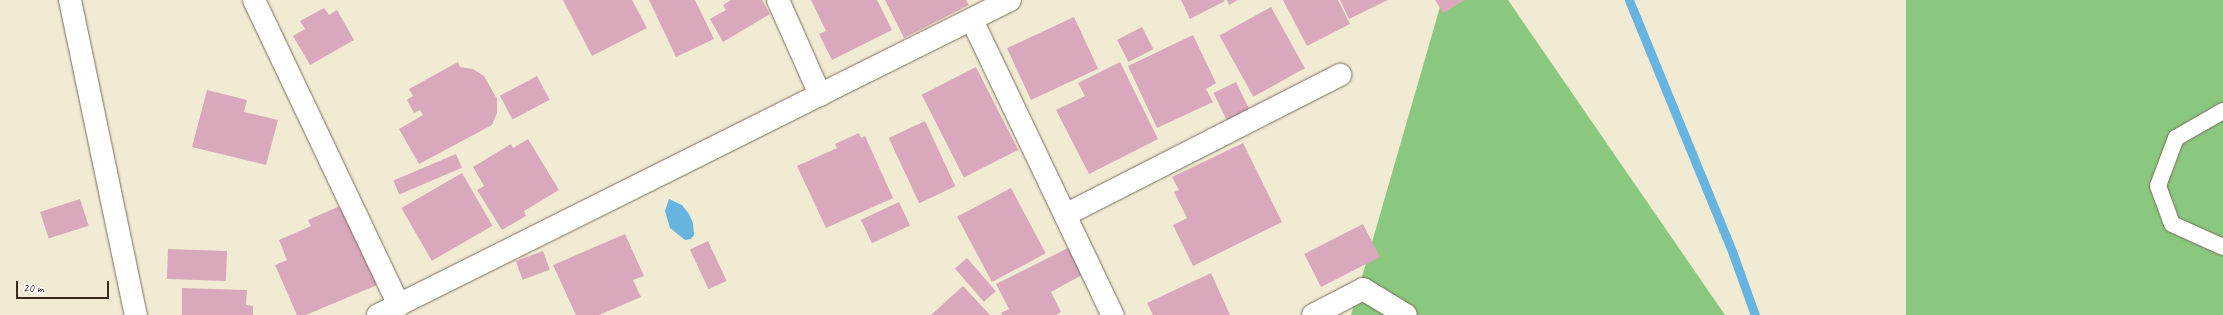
<!DOCTYPE html>
<style>
body{margin:0}
#map{position:relative;width:2223px;height:315px;overflow:hidden;background:#f1ebd4;font-family:Caveat,sans-serif}
div>[style]{position:absolute}
.green>*{inset:0;background:#8ac87f;transform-origin:0 0}
.water>*{inset:0;background:#68b4e1}
.stream>*{height:9px;margin:-4.5px;padding:0 4.5px;transform-origin:4.5px;border-radius:4.5px;background:#68b4e1}
.building>*{inset:0;background:#daa8bd;transform-origin:0 0}
.roads{filter:drop-shadow(0 0 1px #7b6e5e) drop-shadow(0 0 1px #7b6e5e)}
.lane>*{height:16px;margin:-8px;padding:0 8px;transform-origin:8px;border-radius:8px;background:#fff}
.street>*{height:22px;margin:-11px;padding:0 11px;transform-origin:11px;border-radius:11px;background:#fff}
span{translate:-50% -50%;white-space:nowrap;text-align:center;line-height:1.15;-webkit-text-stroke:3.5px #fff;paint-order:stroke}
.scale{position:absolute;left:16px;top:281px;width:93px;height:18px;box-sizing:border-box;border:2px solid #3b2a1e;border-top:0;padding-left:5px;font-size:12px;line-height:14px;white-space:nowrap;color:#3b2a1e;-webkit-text-stroke:3px #fff;paint-order:stroke}
</style>
<div id="map">
<div class="green">
<div style="clip-path:polygon(1442px 0,1508px 0,1725px 315px,1351px 315px)"></div>
<div style="left:1906px;top:0;width:317px;height:315px"></div>
</div>
<div class="water">
<div style="clip-path:polygon(669px 199px,682px 205px,689px 214px,693px 223px,694px 235px,691px 239px,685px 240px,670px 228px,665px 211px)"></div>
</div>
<div class="stream">
<div style="left:1629px;top:0;width:274px;rotate:67.7deg"></div>
<div style="left:1733px;top:254px;width:65px;rotate:70.2deg"></div>
</div>
<div class="building">
<div style="clip-path:polygon(563px 0,632px 0,647px 28px,592px 56px)"></div>
<div style="clip-path:polygon(649px 0,695px 0,714px 39px,676px 57px)"></div>
<div style="clip-path:polygon(731px 0,762px 0,770px 14px,723px 42px,710px 19px,726px 10px,723px 5px)"></div>
<div style="clip-path:polygon(811px 0,877px 0,892px 30px,832px 60px,819px 34px,826px 31px)"></div>
<div style="clip-path:polygon(885px 0,966px 0,969px 5px,904px 38px)"></div>
<div style="clip-path:polygon(1181px 0,1224px 0,1225px 1px,1190px 19px)"></div>
<div style="clip-path:polygon(1227px 0,1238px 0,1229px 5px)"></div>
<div style="clip-path:polygon(1283px 0,1338px 0,1350px 24px,1307px 46px)"></div>
<div style="clip-path:polygon(1340px 0,1388px 0,1349px 19px)"></div>
<div style="clip-path:polygon(1435px 0,1465px 0,1443px 13px)"></div>
<div style="left:1271px;top:7px;width:70px;height:59px;rotate:61deg"></div>
<div style="clip-path:polygon(324px 8px,329px 15px,337px 10px,354px 40px,310px 65px,293px 36px,305px 29px,300px 21px)"></div>
<div style="left:1074px;top:17px;width:57px;height:74px;rotate:65deg"></div>
<div style="left:1142px;top:27px;width:25px;height:28px;rotate:63deg"></div>
<div style="clip-path:polygon(1193px 35px,1216px 83px,1206px 89px,1213px 102px,1157px 128px,1128px 66px)"></div>
<div style="clip-path:polygon(458px 62px,460px 67px,473px 69px,484px 76px,497px 99px,497px 113px,492px 125px,419px 164px,399px 129px,423px 115px,420px 110px,414px 113px,407px 100px,413px 96px,409px 89px)"></div>
<div style="clip-path:polygon(1120px 62px,1158px 139px,1089px 174px,1056px 110px,1085px 96px,1078px 83px)"></div>
<div style="left:976px;top:67px;width:93px;height:61px;rotate:63deg"></div>
<div style="left:537px;top:76px;width:27px;height:42px;rotate:62deg"></div>
<div style="left:1236px;top:82px;width:30px;height:25px;rotate:64deg"></div>
<div style="clip-path:polygon(207px 90px,247px 100px,244px 112px,278px 120px,266px 165px,192px 147px)"></div>
<div style="left:925px;top:121px;width:72px;height:40px;rotate:65deg"></div>
<div style="clip-path:polygon(859px 133px,861px 138px,865px 136px,893px 198px,826px 228px,797px 166px,837px 148px,835px 144px)"></div>
<div style="clip-path:polygon(528px 139px,559px 190px,524px 211px,526px 216px,502px 230px,477px 190px,484px 186px,473px 167px,511px 144px,513px 148px)"></div>
<div style="clip-path:polygon(1243px 143px,1282px 222px,1193px 266px,1173px 225px,1187px 218px,1174px 192px,1179px 190px,1172px 177px)"></div>
<div style="left:456px;top:154px;width:15px;height:68px;rotate:67deg"></div>
<div style="left:462px;top:173px;width:61px;height:70px;rotate:60deg"></div>
<div style="left:1011px;top:188px;width:74px;height:61px;rotate:62deg"></div>
<div style="left:80px;top:199px;width:28px;height:42px;rotate:72deg"></div>
<div style="left:899px;top:202px;width:26px;height:42px;rotate:65deg"></div>
<div style="clip-path:polygon(342px 205px,377px 285px,306px 315px,297px 315px,275px 265px,287px 260px,279px 240px,311px 226px,308px 220px)"></div>
<div style="left:1363px;top:224px;width:37px;height:66px;rotate:63deg"></div>
<div style="clip-path:polygon(625px 234px,644px 276px,633px 280px,641px 297px,599px 315px,576px 315px,553px 265px)"></div>
<div style="left:708px;top:241px;width:44px;height:20px;rotate:65deg"></div>
<div style="clip-path:polygon(1068px 248px,1082px 275px,1051px 292px,1061px 312px,1056px 315px,1002px 315px,1001px 313px,1009px 309px,996px 284px)"></div>
<div style="left:168px;top:249px;width:59px;height:30px;rotate:2deg"></div>
<div style="left:543px;top:251px;width:20px;height:29px;rotate:70deg"></div>
<div style="left:967px;top:258px;width:44px;height:16px;rotate:49deg"></div>
<div style="clip-path:polygon(1211px 273px,1230px 315px,1153px 315px,1147px 303px)"></div>
<div style="clip-path:polygon(963px 286px,990px 315px,931px 315px)"></div>
<div style="clip-path:polygon(182px 288px,247px 290px,246px 305px,253px 306px,253px 315px,182px 315px)"></div>
</div>
<div class="roads">
<div class="lane">
<div style="left:2223px;top:111px;width:54px;rotate:150.1deg"></div>
<div style="left:2176px;top:138px;width:51px;rotate:110.6deg"></div>
<div style="left:2158px;top:186px;width:40px;rotate:69.8deg"></div>
<div style="left:2172px;top:224px;width:56px;rotate:24.3deg"></div>
</div>
<div class="street">
<div style="left:70px;top:0;width:322px;rotate:78.2deg"></div>
<div style="left:254px;top:0;width:338px;rotate:64.6deg"></div>
<div style="left:778px;top:0;width:104px;rotate:66.1deg"></div>
<div style="left:972px;top:20px;width:327px;rotate:64.5deg"></div>
<div style="left:1065px;top:215px;width:309px;rotate:-27deg"></div>
<div style="left:378px;top:315px;width:706px;rotate:-26.49deg"></div>
<div style="left:1313px;top:315px;width:56px;rotate:-27.5deg"></div>
<div style="left:1363px;top:289px;width:50px;rotate:31.2deg"></div>
</div>
</div>
<div class="scale">20 m</div>
</div>
